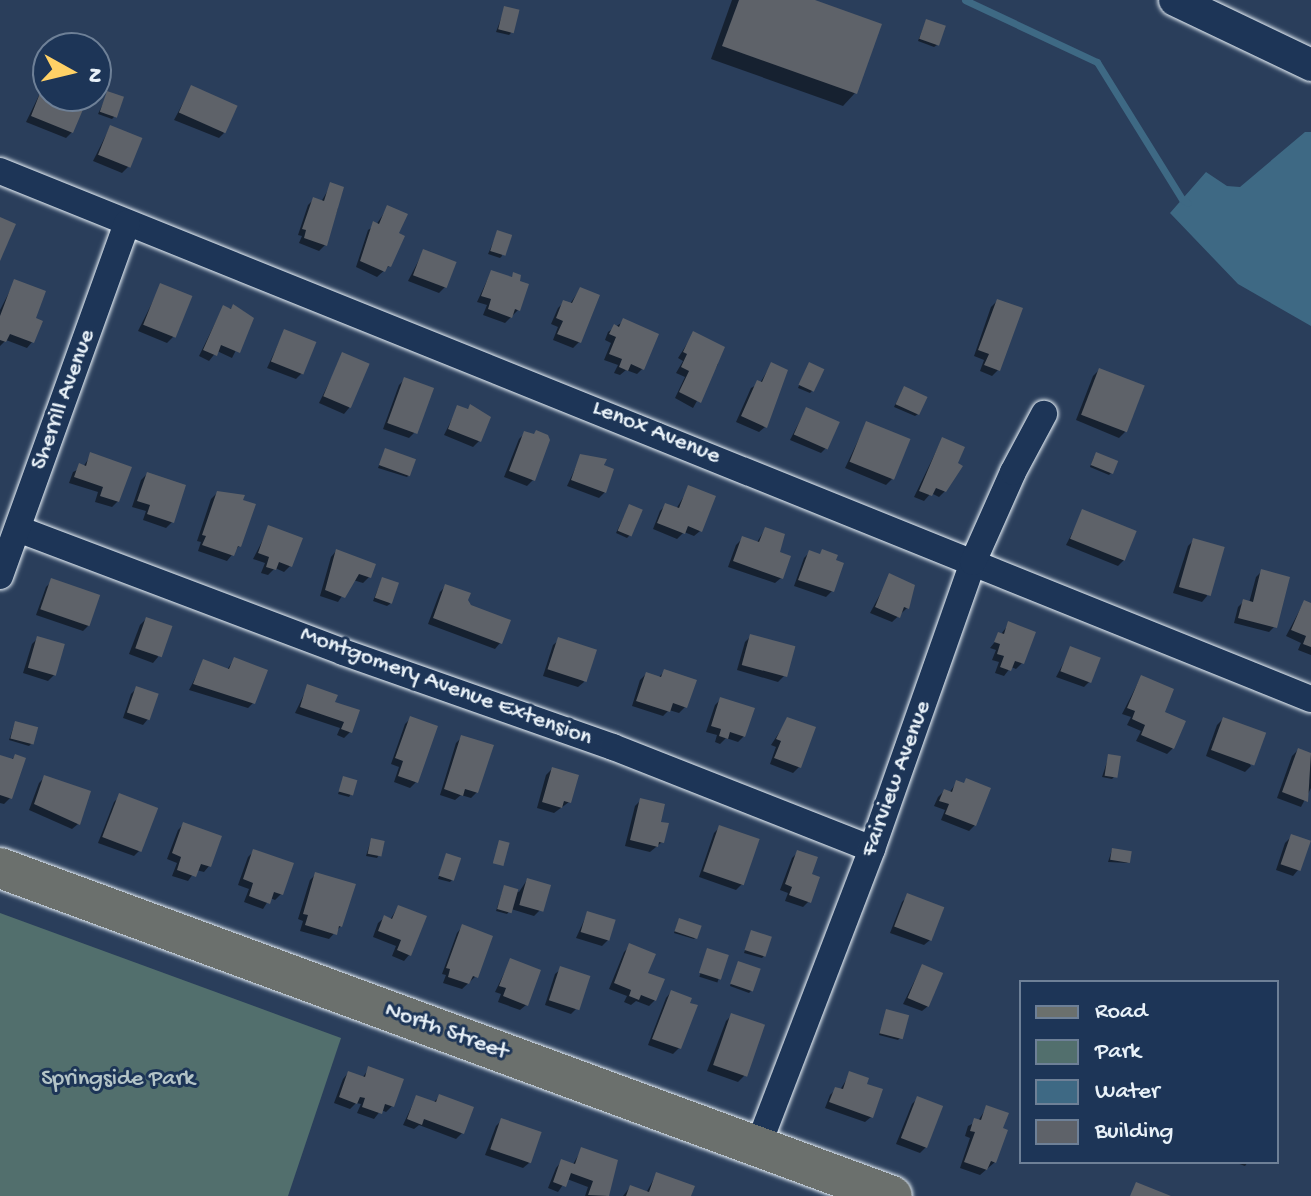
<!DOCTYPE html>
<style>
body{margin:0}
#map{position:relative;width:1311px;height:1196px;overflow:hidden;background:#2a3e5b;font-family:"Gochi Hand",sans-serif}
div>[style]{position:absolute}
.green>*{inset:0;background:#526f6d}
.water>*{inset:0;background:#3e6984}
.shadow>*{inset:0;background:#0007;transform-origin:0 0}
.stream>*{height:7px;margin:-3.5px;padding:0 3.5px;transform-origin:3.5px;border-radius:3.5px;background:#3e6984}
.building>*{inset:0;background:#5e6269;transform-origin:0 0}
.roads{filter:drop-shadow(0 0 2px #e8f1f8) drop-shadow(0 0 2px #e8f1f8)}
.minor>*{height:26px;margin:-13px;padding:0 13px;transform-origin:13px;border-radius:13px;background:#1d3557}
.tertiary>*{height:32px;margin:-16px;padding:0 16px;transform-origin:16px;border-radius:16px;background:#1d3557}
.primary>*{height:40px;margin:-20px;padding:0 20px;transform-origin:20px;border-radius:20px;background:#6b706d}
span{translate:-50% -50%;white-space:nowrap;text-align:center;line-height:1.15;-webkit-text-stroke:6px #1d3557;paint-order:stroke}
.street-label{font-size:24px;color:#e8f1f8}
.park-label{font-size:24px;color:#b4c4c7}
.legend{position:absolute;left:1019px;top:980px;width:260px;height:184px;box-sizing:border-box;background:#1d3557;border:2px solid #6e8097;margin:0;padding:10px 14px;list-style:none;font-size:24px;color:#e8f1f8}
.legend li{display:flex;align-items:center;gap:16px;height:40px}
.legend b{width:40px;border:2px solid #6e8097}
.north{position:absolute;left:32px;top:32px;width:80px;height:80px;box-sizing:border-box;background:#1d3557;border:2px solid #6e8097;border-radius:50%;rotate:98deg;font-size:22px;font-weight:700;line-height:32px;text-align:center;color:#e8f1f8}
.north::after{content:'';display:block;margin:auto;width:28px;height:36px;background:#ffd166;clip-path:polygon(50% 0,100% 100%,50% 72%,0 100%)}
</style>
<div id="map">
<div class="green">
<div style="clip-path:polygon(0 913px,341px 1038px,288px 1196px,0 1196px)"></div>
</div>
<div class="water">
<div style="clip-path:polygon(1305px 132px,1311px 132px,1311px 326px,1238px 284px,1170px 213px,1206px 172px,1227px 186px,1240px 187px)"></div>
</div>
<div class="shadow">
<div style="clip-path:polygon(732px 0,809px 0,855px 93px,843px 106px,711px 59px)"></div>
<div style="clip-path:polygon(505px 8px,511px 33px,509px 35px,496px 32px)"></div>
<div style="clip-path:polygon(926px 21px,937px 45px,934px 47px,918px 41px)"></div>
<div style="clip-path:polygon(96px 49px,104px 52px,98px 64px,96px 63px)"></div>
<div style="clip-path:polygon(44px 85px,48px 87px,48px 96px,71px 96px,72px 132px,66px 138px,26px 122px)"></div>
<div style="clip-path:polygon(191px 88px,224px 133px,219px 138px,174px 120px)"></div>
<div style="clip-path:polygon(108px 93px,114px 117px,112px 119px,98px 114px)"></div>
<div style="clip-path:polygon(110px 127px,128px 167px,122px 173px,93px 161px)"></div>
<div style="clip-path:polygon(331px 185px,335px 206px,338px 208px,325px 245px,319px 251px,299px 243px,302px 236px,298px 235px,308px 205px,314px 199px,321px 202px)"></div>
<div style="clip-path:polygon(388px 207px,397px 234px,389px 266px,377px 277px,356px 267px,368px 230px,376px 225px)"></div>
<div style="clip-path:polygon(498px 232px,502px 256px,500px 258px,488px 254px)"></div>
<div style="clip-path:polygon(423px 252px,445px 287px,439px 293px,408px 281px)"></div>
<div style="clip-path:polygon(491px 272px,510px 279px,514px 274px,518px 310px,505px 323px,483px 315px,487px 305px,477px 302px)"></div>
<div style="clip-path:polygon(15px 281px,33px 320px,32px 342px,27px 348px,6px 340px,0 346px,0 310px)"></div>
<div style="clip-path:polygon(161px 285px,173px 337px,167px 343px,138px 331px)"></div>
<div style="clip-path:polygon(580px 289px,579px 342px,573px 348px,553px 340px,558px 327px,551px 324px,558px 308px,564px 302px,570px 304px)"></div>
<div style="clip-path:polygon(997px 301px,998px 370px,992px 376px,980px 371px,984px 360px,974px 356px,991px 307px)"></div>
<div style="clip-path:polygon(223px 307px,243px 311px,252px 319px,232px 358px,217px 351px,209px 361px,199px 356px)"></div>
<div style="clip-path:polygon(624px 321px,643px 368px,637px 374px,626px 370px,620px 375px,614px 373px,618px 365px,604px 360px,611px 343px,605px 340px,608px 332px)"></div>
<div style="clip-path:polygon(284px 332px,302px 373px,296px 379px,267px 368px)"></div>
<div style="clip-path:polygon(694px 333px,718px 364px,693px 408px,675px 398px,685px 377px,676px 373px,683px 361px,678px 358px)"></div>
<div style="clip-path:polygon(343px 355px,349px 408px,344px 414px,319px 403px)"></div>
<div style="clip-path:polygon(771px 365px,765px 427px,759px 432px,736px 422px,751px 388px,760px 383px)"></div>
<div style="clip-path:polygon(807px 367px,813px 390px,810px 393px,798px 388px)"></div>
<div style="clip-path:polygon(1099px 370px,1125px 432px,1119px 438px,1076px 420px,1093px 376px)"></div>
<div style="clip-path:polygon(405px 379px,415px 432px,409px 438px,383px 429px,399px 385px)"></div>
<div style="clip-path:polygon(902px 391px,918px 414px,915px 416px,894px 407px)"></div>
<div style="clip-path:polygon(458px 407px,466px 410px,470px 407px,479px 441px,473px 447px,444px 435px)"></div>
<div style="clip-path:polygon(806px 409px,826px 448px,821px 453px,790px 440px)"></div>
<div style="clip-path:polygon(866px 424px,892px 479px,886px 485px,845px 468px)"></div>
<div style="clip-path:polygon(525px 433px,533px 480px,527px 486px,504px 477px,519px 439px)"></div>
<div style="clip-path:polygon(942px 439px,945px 491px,939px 497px,931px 493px,924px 501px,914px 497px)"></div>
<div style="clip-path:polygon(385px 451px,409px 475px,407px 477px,378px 468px)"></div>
<div style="clip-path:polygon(91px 455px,118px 501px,112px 507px,95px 502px,98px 492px,69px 483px,73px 472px,83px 467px)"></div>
<div style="clip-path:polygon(581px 456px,604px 460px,605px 492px,599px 498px,567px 486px)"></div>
<div style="clip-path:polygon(1094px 457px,1111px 473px,1109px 475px,1090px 467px)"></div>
<div style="clip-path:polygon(147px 474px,172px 522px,166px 528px,143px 520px,146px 511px,132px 507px,141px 480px)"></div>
<div style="clip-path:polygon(689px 488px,700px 531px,694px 536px,684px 532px,677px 539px,653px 529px,660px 511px,666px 505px,676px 509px)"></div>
<div style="clip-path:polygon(217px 493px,239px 546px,227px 561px,198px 551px,201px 542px,197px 541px,211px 499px)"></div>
<div style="clip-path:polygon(629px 506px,630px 535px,627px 538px,616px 533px)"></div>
<div style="clip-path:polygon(1083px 512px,1124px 560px,1118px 566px,1066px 545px)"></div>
<div style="clip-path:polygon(269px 528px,290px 566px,284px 572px,275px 568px,268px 575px,261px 573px,265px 563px,253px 559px)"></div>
<div style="clip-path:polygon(765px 529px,777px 553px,781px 578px,775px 583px,728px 567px,736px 545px,742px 539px,756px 544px)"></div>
<div style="clip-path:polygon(1194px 540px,1207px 596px,1202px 602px,1173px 593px,1188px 546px)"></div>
<div style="clip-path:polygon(336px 551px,369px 577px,363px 583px,353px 580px,338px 602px,320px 596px,331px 557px)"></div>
<div style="clip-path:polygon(810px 552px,832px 591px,826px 597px,794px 586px,804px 558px)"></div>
<div style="clip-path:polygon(1262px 571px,1275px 626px,1269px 632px,1234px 623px,1238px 607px,1244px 601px,1249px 603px,1256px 577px)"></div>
<div style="clip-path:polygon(890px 576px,907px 608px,892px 622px,870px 613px)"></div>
<div style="clip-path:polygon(382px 579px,390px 604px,387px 606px,373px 601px)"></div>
<div style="clip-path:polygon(52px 581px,89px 625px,83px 631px,36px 615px,46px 587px)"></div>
<div style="clip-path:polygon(446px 586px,466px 600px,500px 643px,495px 649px,428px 624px,440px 592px)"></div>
<div style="clip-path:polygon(1304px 602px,1311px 605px,1311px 655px,1298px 650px,1301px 643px,1286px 636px)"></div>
<div style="clip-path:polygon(146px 619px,158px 657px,153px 663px,129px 654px,140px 625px)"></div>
<div style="clip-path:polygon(1009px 624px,1022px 663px,1016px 669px,1011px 667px,1004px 676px,995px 673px,999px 662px,992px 660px,996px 650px,990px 648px)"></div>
<div style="clip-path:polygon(751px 636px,784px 676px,778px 682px,737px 670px,745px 642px)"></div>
<div style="clip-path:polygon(38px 638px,54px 675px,48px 681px,23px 673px,32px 644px)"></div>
<div style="clip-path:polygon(559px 640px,584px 682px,578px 687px,543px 676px,553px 645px)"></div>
<div style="clip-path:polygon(1071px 649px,1090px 681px,1084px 687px,1056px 677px)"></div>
<div style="clip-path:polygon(234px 659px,254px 702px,248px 708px,189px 690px,204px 661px,227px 670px)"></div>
<div style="clip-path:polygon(665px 671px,685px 707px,679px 713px,669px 710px,663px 716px,632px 706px,640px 680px,646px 674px,658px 678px)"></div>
<div style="clip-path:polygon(1141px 677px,1162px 713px,1173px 748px,1167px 754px,1136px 741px,1141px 731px,1127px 725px,1131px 717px,1122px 714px)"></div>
<div style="clip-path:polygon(308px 686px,333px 703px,350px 732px,344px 738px,337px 735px,340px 728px,295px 713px)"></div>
<div style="clip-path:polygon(137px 688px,148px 719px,143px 725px,123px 718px,131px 694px)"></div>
<div style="clip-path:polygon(721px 699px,744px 736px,738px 742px,726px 738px,720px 744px,715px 742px,717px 735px,706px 732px,715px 705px)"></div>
<div style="clip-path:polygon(411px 718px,416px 782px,410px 788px,394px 782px,399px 767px,391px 764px,405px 724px)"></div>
<div style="clip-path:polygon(788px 719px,799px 767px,793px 773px,770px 764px,776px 747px,771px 745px)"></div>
<div style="clip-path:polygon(1223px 719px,1251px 766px,1245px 772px,1206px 756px,1217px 725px)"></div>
<div style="clip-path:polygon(15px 723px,32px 743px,29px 746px,9px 740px)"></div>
<div style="clip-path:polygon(462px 737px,477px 792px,471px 798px,461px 795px,455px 800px,440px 795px,456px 743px)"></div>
<div style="clip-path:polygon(1298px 750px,1311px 755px,1311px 788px,1301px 807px,1277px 798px,1292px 756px)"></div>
<div style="clip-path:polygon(15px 756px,10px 798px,4px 804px,0 803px,0 757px,10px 761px)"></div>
<div style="clip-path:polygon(1109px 756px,1114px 777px,1112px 779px,1102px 777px)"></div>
<div style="clip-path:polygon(552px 769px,569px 802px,554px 813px,537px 808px,546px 775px)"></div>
<div style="clip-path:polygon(45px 777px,78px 824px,72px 829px,29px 810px,39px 783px)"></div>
<div style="clip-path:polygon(344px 779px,351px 794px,349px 797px,338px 794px)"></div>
<div style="clip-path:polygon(957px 782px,975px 825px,969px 831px,941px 820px,945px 810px,934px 806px,938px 797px,944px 791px,949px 793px)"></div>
<div style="clip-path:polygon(120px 796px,140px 850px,134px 856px,98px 843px,114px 802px)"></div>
<div style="clip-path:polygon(641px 800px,659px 823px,662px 842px,650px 852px,625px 846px,635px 806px)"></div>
<div style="clip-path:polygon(184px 824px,209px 866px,204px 872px,196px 870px,188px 881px,172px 876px,177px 863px,167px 859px,178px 830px)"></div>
<div style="clip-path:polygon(720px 827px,742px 884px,736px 890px,699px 877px,714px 833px)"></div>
<div style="clip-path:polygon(1291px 837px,1298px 870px,1293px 876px,1276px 870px,1285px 843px)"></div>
<div style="clip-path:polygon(371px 840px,379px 855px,377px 858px,366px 856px)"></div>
<div style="clip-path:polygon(1112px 850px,1128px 863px,1108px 862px)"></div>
<div style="clip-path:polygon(254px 851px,281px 894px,275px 900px,270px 898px,263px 909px,244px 902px,249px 889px,238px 885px,248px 857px)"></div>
<div style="clip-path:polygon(798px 852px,810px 876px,809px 901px,803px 907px,785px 901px,788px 893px,780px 890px,792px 858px)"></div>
<div style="clip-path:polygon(446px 856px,452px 880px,450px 882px,438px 879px)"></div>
<div style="clip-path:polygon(316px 874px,341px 926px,329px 939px,300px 931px,303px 921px,298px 919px,310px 880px)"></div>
<div style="clip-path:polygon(527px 880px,540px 910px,534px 916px,511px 909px,507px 914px,496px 911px,504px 887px,519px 892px)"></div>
<div style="clip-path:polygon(908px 896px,930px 940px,924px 945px,890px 933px,902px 902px)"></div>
<div style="clip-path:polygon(398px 907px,409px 955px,404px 961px,392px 956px,396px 946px,373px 937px,378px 923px,384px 918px,390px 920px)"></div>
<div style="clip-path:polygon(587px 914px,608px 940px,602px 946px,576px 938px)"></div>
<div style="clip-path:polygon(679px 920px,696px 937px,694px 939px,674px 933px)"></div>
<div style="clip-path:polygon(462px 927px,476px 976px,462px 989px,443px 983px,446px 975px,442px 974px,457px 933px)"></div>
<div style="clip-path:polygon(751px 933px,764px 956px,762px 958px,744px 953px)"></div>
<div style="clip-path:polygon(630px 946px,655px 1000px,649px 1006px,636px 1001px,631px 1005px,624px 1002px,627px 996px,609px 989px,624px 952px)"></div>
<div style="left:708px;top:950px;width:19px;height:28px;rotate:18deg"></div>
<div style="clip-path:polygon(510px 961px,526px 1005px,520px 1010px,498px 1002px,501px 994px,495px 992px)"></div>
<div style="clip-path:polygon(739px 964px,752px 990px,749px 993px,730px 986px)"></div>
<div style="clip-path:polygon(922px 966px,928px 1006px,922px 1011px,903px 1004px)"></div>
<div style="clip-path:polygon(561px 969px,577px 1008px,571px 1014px,545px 1005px,555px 974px)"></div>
<div style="clip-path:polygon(671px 992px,688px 1004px,679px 1048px,673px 1054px,648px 1045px,666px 998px)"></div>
<div style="clip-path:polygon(887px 1011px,900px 1038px,898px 1040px,879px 1035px)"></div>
<div style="clip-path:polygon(732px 1015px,762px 1027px,744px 1076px,738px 1082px,707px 1071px,726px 1021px)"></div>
<div style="clip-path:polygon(369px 1069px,392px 1106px,386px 1112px,381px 1110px,374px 1119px,357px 1113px,361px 1104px,356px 1103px,350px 1109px,334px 1103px,343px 1079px,348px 1073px,362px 1078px)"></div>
<div style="clip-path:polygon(850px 1074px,865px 1085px,871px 1117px,865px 1122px,825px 1108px,830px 1095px,836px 1089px,840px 1090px)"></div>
<div style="clip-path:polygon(440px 1096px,462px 1133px,456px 1139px,419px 1125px,414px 1129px,403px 1125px,416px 1097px,434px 1102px)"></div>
<div style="clip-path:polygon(918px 1098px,926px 1147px,920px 1153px,896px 1144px,912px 1104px)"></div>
<div style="clip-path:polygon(987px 1107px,995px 1162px,980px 1175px,960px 1168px,970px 1138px,965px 1136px,968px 1126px,978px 1121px)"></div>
<div style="clip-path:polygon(501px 1121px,529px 1163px,523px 1168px,485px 1155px,496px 1126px)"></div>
<div style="clip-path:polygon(582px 1149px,616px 1161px,606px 1196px,585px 1196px,588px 1187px,567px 1179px,558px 1192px,548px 1188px,556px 1168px,561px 1162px,572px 1166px)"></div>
<div style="clip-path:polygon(1234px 1162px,1248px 1162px,1245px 1166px)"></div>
<div style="clip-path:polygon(656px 1175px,689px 1196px,623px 1196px,630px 1187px,646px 1193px)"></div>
</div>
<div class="stream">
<div style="left:965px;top:0;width:146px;rotate:25.2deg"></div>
<div style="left:1097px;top:62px;width:161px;rotate:58.2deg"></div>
<div style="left:1182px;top:199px;width:7px;rotate:34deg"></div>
</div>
<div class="building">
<div style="clip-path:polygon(739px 0,815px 0,882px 24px,857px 94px,722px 46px)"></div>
<div style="left:504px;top:6px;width:16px;height:24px;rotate:14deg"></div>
<div style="left:926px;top:19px;width:21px;height:21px;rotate:19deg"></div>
<div style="clip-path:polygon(44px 83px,48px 85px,48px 96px,77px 96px,87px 100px,73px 133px,31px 116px)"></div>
<div style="left:191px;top:85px;width:51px;height:30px;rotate:24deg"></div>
<div style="left:107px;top:91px;width:18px;height:22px;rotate:19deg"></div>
<div style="left:110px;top:125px;width:35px;height:32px;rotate:22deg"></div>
<div style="clip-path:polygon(330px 182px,344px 187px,327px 246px,304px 238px,306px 230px,302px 229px,313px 197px,324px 201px)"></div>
<div style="clip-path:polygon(387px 205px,408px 214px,399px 233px,405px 236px,391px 267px,388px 266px,385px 272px,360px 261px,373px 221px,379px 224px)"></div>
<div style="clip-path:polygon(0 217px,16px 224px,0 261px)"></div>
<div style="left:497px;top:230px;width:16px;height:22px;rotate:18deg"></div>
<div style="left:423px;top:249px;width:36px;height:28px;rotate:21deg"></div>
<div style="clip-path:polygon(491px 270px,512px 277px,513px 272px,521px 275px,520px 281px,529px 284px,520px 311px,515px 309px,512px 318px,488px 309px,491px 299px,481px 296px)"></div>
<div style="clip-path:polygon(14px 279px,46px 291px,36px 318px,43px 321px,34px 343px,10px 334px,6px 342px,0 340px,0 316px)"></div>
<div style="left:160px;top:283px;width:35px;height:45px;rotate:22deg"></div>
<div style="clip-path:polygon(580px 287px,600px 295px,581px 343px,557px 334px,563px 321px,556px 318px,563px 300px,572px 303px)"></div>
<div style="clip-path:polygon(997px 299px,1023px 308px,1000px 371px,984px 365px,989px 354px,978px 350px)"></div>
<div style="clip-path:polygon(233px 304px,254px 318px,240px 353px,221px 345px,217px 356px,203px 350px,223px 305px,231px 309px)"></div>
<div style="clip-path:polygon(623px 318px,659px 334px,644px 370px,631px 364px,628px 371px,619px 367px,622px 359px,609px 354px,616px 337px,609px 334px,614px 324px,619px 327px)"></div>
<div style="left:284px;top:329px;width:35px;height:35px;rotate:22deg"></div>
<div style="clip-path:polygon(693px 331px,725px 347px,701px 403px,679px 392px,689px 371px,681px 367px,687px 354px,683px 352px)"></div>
<div style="left:342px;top:352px;width:30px;height:48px;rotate:23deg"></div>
<div style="clip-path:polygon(771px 362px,788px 370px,767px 428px,741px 416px,757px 380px,762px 382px)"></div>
<div style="left:809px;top:362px;width:17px;height:25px;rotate:25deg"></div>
<div style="left:1099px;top:368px;width:49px;height:50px;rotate:21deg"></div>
<div style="left:404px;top:377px;width:32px;height:49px;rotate:20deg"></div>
<div style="left:904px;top:386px;width:26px;height:20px;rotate:25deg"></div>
<div style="clip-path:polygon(470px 404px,491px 417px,481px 442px,448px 429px,457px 405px,468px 409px)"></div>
<div style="left:806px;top:407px;width:37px;height:30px;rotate:24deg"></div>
<div style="left:866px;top:421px;width:48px;height:44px;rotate:22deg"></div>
<div style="clip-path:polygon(536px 430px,548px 435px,550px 440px,535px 481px,509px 471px,524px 431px,534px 434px)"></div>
<div style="clip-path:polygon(942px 437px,965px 447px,958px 463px,963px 466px,946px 492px,936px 488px,932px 496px,919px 491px)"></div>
<div style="left:385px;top:448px;width:33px;height:18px;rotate:20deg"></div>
<div style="clip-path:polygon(90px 452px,132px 467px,119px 502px,100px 496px,103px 487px,74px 477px,79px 463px,86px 466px)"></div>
<div style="left:1096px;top:452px;width:24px;height:14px;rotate:22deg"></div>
<div style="clip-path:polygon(580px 454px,607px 459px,604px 465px,614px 469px,606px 493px,571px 480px)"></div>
<div style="clip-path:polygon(147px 472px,186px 485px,174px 523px,147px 514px,150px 505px,137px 501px)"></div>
<div style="clip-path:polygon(688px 485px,716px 496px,702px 532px,688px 526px,685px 534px,657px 523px,665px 503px,679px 508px)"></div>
<div style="clip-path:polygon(217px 491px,245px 495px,243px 500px,256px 504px,241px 547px,238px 546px,234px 556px,202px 545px,206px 536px,202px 535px)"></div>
<div style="left:629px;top:504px;width:15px;height:29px;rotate:23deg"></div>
<div style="left:1082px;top:509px;width:59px;height:32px;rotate:22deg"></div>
<div style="clip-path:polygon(268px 525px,303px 538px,292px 567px,279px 562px,276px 570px,266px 567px,269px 557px,258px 553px)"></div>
<div style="clip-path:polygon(765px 527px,785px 534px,780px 552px,791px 556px,783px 579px,733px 561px,742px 536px,759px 542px)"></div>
<div style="left:1193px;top:538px;width:33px;height:51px;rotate:16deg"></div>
<div style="clip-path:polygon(336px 549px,376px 564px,371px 578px,359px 574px,345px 598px,325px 590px)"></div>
<div style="clip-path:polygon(822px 549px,838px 555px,836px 560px,844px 563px,834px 592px,798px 580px,809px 550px,820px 554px)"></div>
<div style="clip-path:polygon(1261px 569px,1290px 577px,1277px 628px,1238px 618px,1243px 599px,1253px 602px)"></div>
<div style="clip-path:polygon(889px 573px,915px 585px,909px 609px,904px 607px,900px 618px,875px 607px)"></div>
<div style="left:382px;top:577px;width:18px;height:22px;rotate:19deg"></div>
<div style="left:51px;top:578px;width:52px;height:33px;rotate:19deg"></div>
<div style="clip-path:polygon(445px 584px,471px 593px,468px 600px,471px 605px,511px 620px,502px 644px,433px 618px)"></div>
<div style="clip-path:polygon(1304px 600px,1311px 603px,1311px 647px,1303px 644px,1306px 636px,1291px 630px)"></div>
<div style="left:146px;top:617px;width:28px;height:33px;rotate:19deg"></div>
<div style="clip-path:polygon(1008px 621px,1036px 632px,1024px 664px,1015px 661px,1011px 671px,1000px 667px,1004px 656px,997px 654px,1000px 644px,994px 642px,998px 632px,1004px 634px)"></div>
<div style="left:750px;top:634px;width:47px;height:32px;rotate:15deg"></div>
<div style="left:37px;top:636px;width:29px;height:33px;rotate:16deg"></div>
<div style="left:558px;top:637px;width:41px;height:34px;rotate:18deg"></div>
<div style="left:1070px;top:646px;width:33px;height:27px;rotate:21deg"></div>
<div style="clip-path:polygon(234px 657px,268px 670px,255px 704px,193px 684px,203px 659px,229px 669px)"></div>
<div style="clip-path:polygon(664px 669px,697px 680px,687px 708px,673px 703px,670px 712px,636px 701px,646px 672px,661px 677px)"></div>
<div style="clip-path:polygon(1141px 675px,1174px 689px,1165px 712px,1186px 721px,1174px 749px,1141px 735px,1145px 725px,1132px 719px,1135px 711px,1127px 708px)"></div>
<div style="clip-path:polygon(307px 684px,338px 695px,335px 702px,360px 710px,352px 733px,341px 729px,344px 722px,300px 707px)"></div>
<div style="left:136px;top:686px;width:24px;height:28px;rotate:19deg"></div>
<div style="clip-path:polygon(720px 697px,755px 708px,745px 737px,730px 732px,728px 739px,719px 736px,721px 729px,711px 726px)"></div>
<div style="clip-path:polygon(410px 716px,438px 726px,418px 783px,398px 776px,403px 761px,395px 758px)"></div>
<div style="clip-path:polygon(787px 717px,816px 727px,801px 768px,774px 758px,781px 741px,776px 739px)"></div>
<div style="left:1223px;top:717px;width:46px;height:35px;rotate:20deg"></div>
<div style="left:15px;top:721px;width:24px;height:18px;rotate:15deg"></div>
<div style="clip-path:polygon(461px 735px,494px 745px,478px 793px,465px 789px,463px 796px,444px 789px)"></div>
<div style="clip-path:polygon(1298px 748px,1311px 753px,1308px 802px,1282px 792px)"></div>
<div style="clip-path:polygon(15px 754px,26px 758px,12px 799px,0 795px,0 755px,13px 759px)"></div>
<div style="left:1108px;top:754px;width:13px;height:22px;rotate:9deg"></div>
<div style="clip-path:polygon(552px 767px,579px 775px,571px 803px,564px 801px,562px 808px,542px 802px)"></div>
<div style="clip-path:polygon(44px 775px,91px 791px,80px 825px,34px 804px)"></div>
<div style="left:343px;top:776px;width:15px;height:16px;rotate:16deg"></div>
<div style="clip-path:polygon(966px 778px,991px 788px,976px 826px,945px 814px,949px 804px,939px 801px,944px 789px,952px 792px,956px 780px,964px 783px)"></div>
<div style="left:119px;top:793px;width:42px;height:47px;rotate:21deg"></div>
<div style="clip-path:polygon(640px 798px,665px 804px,661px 822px,669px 823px,664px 843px,659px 842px,658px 847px,630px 840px)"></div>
<div style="clip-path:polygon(183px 822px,222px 836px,211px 867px,201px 864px,196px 877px,177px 870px,181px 857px,172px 853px)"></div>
<div style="left:719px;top:825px;width:43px;height:49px;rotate:19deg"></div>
<div style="left:1291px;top:834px;width:21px;height:32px;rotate:19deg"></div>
<div style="left:371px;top:838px;width:14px;height:16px;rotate:12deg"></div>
<div style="left:499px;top:840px;width:11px;height:24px;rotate:15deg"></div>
<div style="left:1112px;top:848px;width:20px;height:12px;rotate:9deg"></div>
<div style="clip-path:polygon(253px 849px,294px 863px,283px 895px,274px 892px,270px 904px,249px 896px,253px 883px,243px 879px)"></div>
<div style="clip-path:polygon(797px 850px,818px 857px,812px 874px,820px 877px,811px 903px,789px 895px,792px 887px,785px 884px)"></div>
<div style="left:446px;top:853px;width:16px;height:24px;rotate:18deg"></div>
<div style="clip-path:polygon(315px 872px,356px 884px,342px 927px,339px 926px,337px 935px,305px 925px,308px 915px,303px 914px)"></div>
<div style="left:527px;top:878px;width:25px;height:28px;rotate:16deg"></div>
<div style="left:504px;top:885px;width:15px;height:25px;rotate:16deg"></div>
<div style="left:907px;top:893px;width:40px;height:36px;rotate:21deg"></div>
<div style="clip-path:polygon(398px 905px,427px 916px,411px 956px,397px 950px,401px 940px,378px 931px,384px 915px,392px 919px)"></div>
<div style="left:587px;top:911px;width:30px;height:22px;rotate:17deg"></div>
<div style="left:679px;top:918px;width:24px;height:14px;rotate:19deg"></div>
<div style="clip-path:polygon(462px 924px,493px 936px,478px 978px,473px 976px,469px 984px,448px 977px,450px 969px,446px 968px)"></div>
<div style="left:751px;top:930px;width:22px;height:21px;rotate:18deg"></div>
<div style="clip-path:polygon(629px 943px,656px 954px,648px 973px,665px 979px,656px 1001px,641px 995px,639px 1000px,629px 996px,631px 990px,614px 983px)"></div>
<div style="left:707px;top:948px;width:23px;height:26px;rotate:18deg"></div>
<div style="clip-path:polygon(510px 958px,541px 970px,528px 1006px,503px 996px,506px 988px,499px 986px)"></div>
<div style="left:738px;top:961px;width:24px;height:24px;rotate:19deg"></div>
<div style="left:922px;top:964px;width:23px;height:37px;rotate:23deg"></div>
<div style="left:560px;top:966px;width:32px;height:36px;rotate:18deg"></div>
<div style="clip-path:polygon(671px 990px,692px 998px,690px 1003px,698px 1005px,681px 1049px,652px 1039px)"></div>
<div style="left:886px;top:1009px;width:24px;height:25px;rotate:15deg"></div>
<div style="left:731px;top:1013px;width:36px;height:55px;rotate:19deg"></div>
<div style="clip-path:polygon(368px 1066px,404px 1079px,394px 1107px,385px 1104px,382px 1114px,362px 1107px,365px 1098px,360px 1097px,357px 1104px,339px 1097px,348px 1071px,365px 1077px)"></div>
<div style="clip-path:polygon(849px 1071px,869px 1078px,867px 1084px,883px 1089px,873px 1118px,829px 1102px,835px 1087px,843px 1089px)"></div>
<div style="clip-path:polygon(439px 1094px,474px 1107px,464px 1134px,424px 1119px,422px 1125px,407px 1119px,416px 1095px,436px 1102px)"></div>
<div style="left:917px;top:1096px;width:28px;height:45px;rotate:21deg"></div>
<div style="clip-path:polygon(986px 1105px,1009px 1113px,1003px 1128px,1008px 1130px,996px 1163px,991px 1161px,987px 1170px,964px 1162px,975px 1132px,970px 1131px,974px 1118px,981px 1120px)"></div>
<div style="left:501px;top:1118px;width:43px;height:33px;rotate:19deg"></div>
<div style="clip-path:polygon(581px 1147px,618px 1160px,609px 1196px,588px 1195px,593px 1181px,571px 1173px,566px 1187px,553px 1182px,561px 1159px,575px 1164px)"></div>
<div style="clip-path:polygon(656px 1172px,695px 1186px,691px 1196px,626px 1196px,630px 1185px,649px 1192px)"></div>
<div style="clip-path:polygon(1136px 1182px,1171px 1196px,1130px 1196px)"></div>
</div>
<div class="roads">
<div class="minor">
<div style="left:0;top:171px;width:1413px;rotate:21.94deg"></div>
<div style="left:18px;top:529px;width:347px;rotate:20.7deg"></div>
<div style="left:343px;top:652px;width:286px;rotate:19.4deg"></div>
<div style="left:613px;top:747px;width:278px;rotate:21.5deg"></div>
<div style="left:0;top:576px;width:375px;rotate:-70.2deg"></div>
<div style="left:758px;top:1146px;width:318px;rotate:-69deg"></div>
<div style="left:872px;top:849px;width:304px;rotate:-70.6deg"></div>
<div style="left:973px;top:562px;width:98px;rotate:-66deg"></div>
<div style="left:1013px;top:472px;width:66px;rotate:-61.9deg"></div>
</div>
<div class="tertiary">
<div style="left:1175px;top:0;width:151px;rotate:25.5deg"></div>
</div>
<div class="primary">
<div style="left:0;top:868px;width:950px;rotate:20.19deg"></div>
</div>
</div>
<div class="street-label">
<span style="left:64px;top:400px;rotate:-70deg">Sherrill Avenue</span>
<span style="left:656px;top:433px;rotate:22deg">Lenox Avenue</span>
<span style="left:446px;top:687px;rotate:20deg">Montgomery Avenue Extension</span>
<span style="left:897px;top:779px;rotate:-70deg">Fairview Avenue</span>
<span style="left:446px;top:1032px;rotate:20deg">North Street</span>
</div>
<div class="park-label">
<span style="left:118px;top:1080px">Springside Park</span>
</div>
<ul class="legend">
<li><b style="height:10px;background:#6b706d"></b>Road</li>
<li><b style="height:22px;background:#526f6d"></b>Park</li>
<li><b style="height:22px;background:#3e6984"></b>Water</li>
<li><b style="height:22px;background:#5e6269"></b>Building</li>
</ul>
<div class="north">N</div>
</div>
